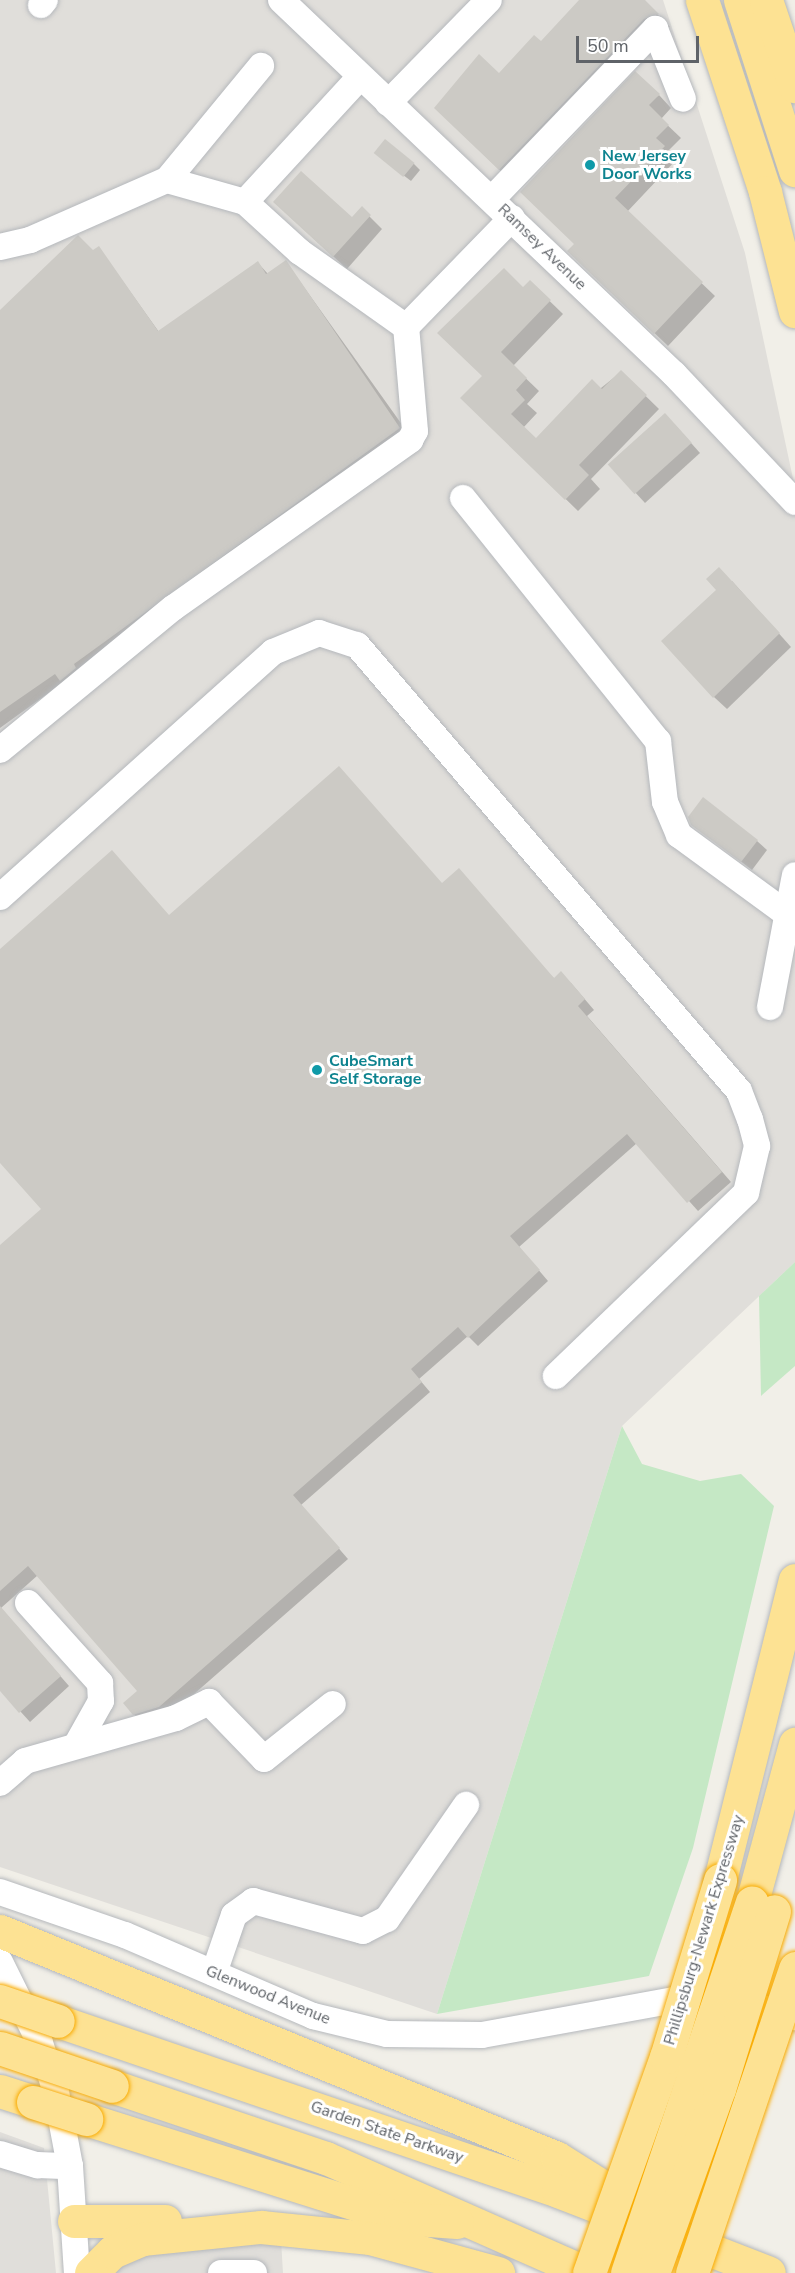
<!DOCTYPE html>
<style>
body{margin:0}
#map{position:relative;width:795px;height:2273px;overflow:hidden;background:#f1efe8;font-family:"Nunito Sans",sans-serif}
div>[style]{position:absolute}
.industrial>*{inset:0;background:#e0deda}
.green>*{inset:0;background:#c5e8c5}
.shadow>*{inset:0;background:#0003}
.building>*{inset:0;background:#cccac5;transform-origin:0 0}
.roads{filter:drop-shadow(0 0 2px #b5b8bc) drop-shadow(0 0 2px #b5b8bc)}
.minor>*{height:26px;margin:-13px;padding:0 13px;transform-origin:13px;border-radius:13px;background:#fff}
.highway>*{height:33px;margin:-16.5px;padding:0 16.5px;transform-origin:16.5px;border-radius:16.5px;background:#fde293}
.bridges{filter:drop-shadow(0 0 2px #f9ab00) drop-shadow(0 0 2px #f9ab00)}
.highway-bridge>*{height:33px;margin:-16.5px;padding:0 16.5px;transform-origin:16.5px;border-radius:16.5px;background:#fde293}
.dots>*{width:16px;height:16px;translate:-50% -50%;box-sizing:border-box;border:3px solid #fff;border-radius:50%}
span{translate:-50% -50%;white-space:nowrap;text-align:center;line-height:1.15;-webkit-text-stroke:6px #fff;paint-order:stroke}
.culture-label{font-size:16px;color:#0d838f;font-weight:700}
.left{translate:0 -50%;text-align:left}
.street-label{font-size:16px;color:#5f6368}
.scale{position:absolute;left:576px;top:36px;width:123px;height:27px;box-sizing:border-box;border:3px solid #5f6368;border-top:0;padding-left:8px;font-size:18px;line-height:21px;white-space:nowrap;color:#5f6368;-webkit-text-stroke:4px #fff;paint-order:stroke}
</style>
<div id="map">
<div class="industrial">
<div style="clip-path:polygon(0 0,663px 0,745px 253px,795px 488px,795px 1262px,622px 1426px,437px 2014px,0 1867px)"></div>
<div style="clip-path:polygon(0 2132px,44px 2148px,56px 2273px,0 2273px)"></div>
<div style="clip-path:polygon(281px 2240px,283px 2273px,106px 2273px,138px 2251px)"></div>
</div>
<div class="green">
<div style="clip-path:polygon(795px 1262px,795px 1366px,761px 1396px,759px 1296px)"></div>
<div style="clip-path:polygon(622px 1426px,642px 1464px,700px 1481px,741px 1474px,774px 1506px,693px 1848px,649px 1976px,437px 2014px)"></div>
</div>
<div class="shadow">
<div style="clip-path:polygon(581px 0,643px 0,670px 27px,657px 31px,512px 182px,449px 121px,541px 43px)"></div>
<div style="clip-path:polygon(659px 95px,671px 108px,661px 119px,681px 138px,668px 151px,676px 160px,627px 212px,715px 296px,668px 346px,582px 264px,576px 244px,522px 192px)"></div>
<div style="clip-path:polygon(382px 159px,414px 164px,420px 170px,411px 181px)"></div>
<div style="clip-path:polygon(362px 209px,382px 229px,347px 269px,288px 215px,352px 219px)"></div>
<div style="clip-path:polygon(99px 248px,159px 332px,258px 263px,268px 274px,286px 262px,408px 433px,0 728px,0 312px)"></div>
<div style="clip-path:polygon(530px 282px,563px 314px,513px 366px,539px 391px,527px 404px,537px 413px,523px 428px,536px 440px,621px 372px,659px 409px,591px 479px,600px 489px,578px 511px,462px 398px,484px 376px)"></div>
<div style="clip-path:polygon(675px 425px,700px 453px,645px 503px,610px 465px)"></div>
<div style="clip-path:polygon(732px 581px,791px 647px,727px 709px,714px 697px)"></div>
<div style="clip-path:polygon(692px 824px,757px 841px,767px 850px,752px 870px)"></div>
<div style="clip-path:polygon(442px 885px,555px 979px,571px 983px,594px 1010px,587px 1016px,731px 1182px,698px 1211px,637px 1143px,519px 1247px,548px 1281px,478px 1346px,468px 1336px,419px 1379px,430px 1392px,301px 1505px,348px 1559px,169px 1716px,144px 1724px,134px 1714px,139px 1691px,38px 1575px,1px 1608px,69px 1686px,30px 1722px,0 1689px,0 1247px,43px 1209px,0 1161px,0 951px,169px 916px)"></div>
</div>
<div class="building">
<div style="clip-path:polygon(579px 0,645px 0,659px 14px,644px 19px,499px 170px,434px 108px,479px 54px,499px 73px,534px 35px,541px 41px)"></div>
<div style="clip-path:polygon(635px 71px,660px 94px,649px 105px,669px 125px,656px 138px,665px 146px,615px 198px,703px 282px,654px 334px,567px 251px,574px 244px,520px 192px)"></div>
<div style="left:385px;top:139px;width:38px;height:18px;rotate:39deg"></div>
<div style="clip-path:polygon(301px 171px,352px 217px,362px 206px,371px 215px,333px 257px,273px 202px)"></div>
<div style="clip-path:polygon(78px 235px,93px 250px,99px 246px,158px 331px,258px 261px,266px 274px,286px 260px,400px 428px,74px 664px,76px 668px,60px 681px,55px 674px,0 712px,0 310px)"></div>
<div style="clip-path:polygon(504px 268px,523px 287px,530px 280px,551px 300px,501px 352px,527px 378px,516px 390px,525px 400px,511px 414px,536px 438px,592px 379px,602px 389px,621px 370px,647px 395px,579px 465px,589px 475px,565px 500px,460px 398px,482px 376px,437px 333px)"></div>
<div style="left:665px;top:413px;width:40px;height:77px;rotate:48deg"></div>
<div style="clip-path:polygon(719px 567px,780px 633px,713px 698px,661px 641px,716px 590px,706px 579px)"></div>
<div style="clip-path:polygon(339px 766px,442px 883px,459px 868px,554px 978px,561px 971px,585px 999px,578px 1006px,722px 1172px,687px 1203px,627px 1134px,510px 1236px,540px 1270px,468px 1338px,458px 1327px,411px 1369px,422px 1382px,293px 1495px,340px 1548px,159px 1707px,133px 1715px,123px 1703px,137px 1691px,28px 1566px,0 1591px,0 1245px,41px 1209px,0 1163px,0 949px,112px 850px,169px 915px)"></div>
<div style="clip-path:polygon(703px 797px,758px 840px,741px 862px,691px 825px,688px 817px)"></div>
<div style="clip-path:polygon(0 1606px,61px 1676px,19px 1713px,0 1691px)"></div>
</div>
<div class="roads">
<div class="minor">
<div style="left:281px;top:0;width:543px;rotate:43.58deg"></div>
<div style="left:674px;top:374px;width:176px;rotate:46.6deg"></div>
<div style="left:41px;top:5px;width:6px;rotate:-51deg"></div>
<div style="left:388px;top:103px;width:144px;rotate:-45.6deg"></div>
<div style="left:167px;top:180px;width:148px;rotate:-50.5deg"></div>
<div style="left:492px;top:199px;width:236px;rotate:-46.2deg"></div>
<div style="left:655px;top:29px;width:75px;rotate:68.2deg"></div>
<div style="left:245px;top:202px;width:170px;rotate:-47.4deg"></div>
<div style="left:0;top:247px;width:31px;rotate:-13deg"></div>
<div style="left:30px;top:240px;width:150px;rotate:-23.7deg"></div>
<div style="left:167px;top:180px;width:81px;rotate:15.8deg"></div>
<div style="left:245px;top:202px;width:74px;rotate:42.3deg"></div>
<div style="left:300px;top:252px;width:130px;rotate:35.3deg"></div>
<div style="left:463px;top:498px;width:312px;rotate:51.3deg"></div>
<div style="left:658px;top:741px;width:61px;rotate:83.5deg"></div>
<div style="left:665px;top:802px;width:36px;rotate:67deg"></div>
<div style="left:679px;top:835px;width:139px;rotate:36.2deg"></div>
<div style="left:0;top:750px;width:224px;rotate:-39.4deg"></div>
<div style="left:173px;top:608px;width:291px;rotate:-35.3deg"></div>
<div style="left:410px;top:440px;width:10px;rotate:-61deg"></div>
<div style="left:415px;top:431px;width:104px;rotate:-94.9deg"></div>
<div style="left:406px;top:327px;width:152px;rotate:-45.8deg"></div>
<div style="left:0;top:897px;width:367px;rotate:-41.9deg"></div>
<div style="left:273px;top:652px;width:50px;rotate:-22.4deg"></div>
<div style="left:319px;top:633px;width:40px;rotate:18deg"></div>
<div style="left:357px;top:645px;width:587px;rotate:49.42deg"></div>
<div style="left:739px;top:1091px;width:30px;rotate:69deg"></div>
<div style="left:750px;top:1119px;width:28px;rotate:75deg"></div>
<div style="left:757px;top:1146px;width:48px;rotate:103.2deg"></div>
<div style="left:746px;top:1193px;width:264px;rotate:136.1deg"></div>
<div style="left:770px;top:1007px;width:134px;rotate:-79.3deg"></div>
<div style="left:28px;top:1603px;width:108px;rotate:48deg"></div>
<div style="left:100px;top:1683px;width:18px;rotate:87deg"></div>
<div style="left:101px;top:1701px;width:47px;rotate:119.3deg"></div>
<div style="left:0;top:1783px;width:33px;rotate:-41deg"></div>
<div style="left:25px;top:1761px;width:157px;rotate:-15.9deg"></div>
<div style="left:176px;top:1718px;width:37px;rotate:-26deg"></div>
<div style="left:209px;top:1702px;width:79px;rotate:46deg"></div>
<div style="left:264px;top:1759px;width:88px;rotate:-38.6deg"></div>
<div style="left:0;top:1892px;width:132px;rotate:19deg"></div>
<div style="left:125px;top:1935px;width:205px;rotate:23.3deg"></div>
<div style="left:313px;top:2016px;width:76px;rotate:13.7deg"></div>
<div style="left:387px;top:2034px;width:95px;rotate:0.6deg"></div>
<div style="left:482px;top:2035px;width:195px;rotate:-10.3deg"></div>
<div style="left:674px;top:2000px;width:82px;rotate:4.2deg"></div>
<div style="left:756px;top:2006px;width:41px;rotate:15.8deg"></div>
<div style="left:0;top:1962px;width:90px;rotate:63.7deg"></div>
<div style="left:40px;top:2043px;width:52px;rotate:71.9deg"></div>
<div style="left:56px;top:2092px;width:75px;rotate:79.3deg"></div>
<div style="left:70px;top:2166px;width:107px;rotate:86.3deg"></div>
<div style="left:214px;top:1973px;width:61px;rotate:-71deg"></div>
<div style="left:234px;top:1915px;width:24px;rotate:-36deg"></div>
<div style="left:253px;top:1901px;width:114px;rotate:15.3deg"></div>
<div style="left:363px;top:1931px;width:27px;rotate:-27deg"></div>
<div style="left:387px;top:1919px;width:139px;rotate:-55.3deg"></div>
<div style="left:0;top:2154px;width:39px;rotate:17deg"></div>
<div style="left:37px;top:2165px;width:33px;rotate:2deg"></div>
<div style="left:221px;top:2273px;width:33px"></div>
</div>
<div class="highway">
<div style="left:702px;top:0;width:202px;rotate:71.8deg"></div>
<div style="left:765px;top:192px;width:123px;rotate:75.9deg"></div>
<div style="left:740px;top:0;width:179px;rotate:72.1deg"></div>
<div style="left:766px;top:0;width:91px;rotate:71.4deg"></div>
<div style="left:720px;top:1880px;width:309px;rotate:-76deg"></div>
<div style="left:752px;top:1902px;width:164px;rotate:-74.8deg"></div>
<div style="left:0;top:1931px;width:601px;rotate:22.17deg"></div>
<div style="left:557px;top:2158px;width:79px;rotate:32.1deg"></div>
<div style="left:58px;top:2021px;width:528px;rotate:18.78deg"></div>
<div style="left:558px;top:2191px;width:226px;rotate:21.2deg"></div>
<div style="left:112px;top:2086px;width:226px;rotate:18.6deg"></div>
<div style="left:326px;top:2158px;width:285px;rotate:23.8deg"></div>
<div style="left:0;top:2091px;width:35px;rotate:18deg"></div>
<div style="left:86px;top:2119px;width:329px;rotate:17.5deg"></div>
<div style="left:400px;top:2218px;width:57px;rotate:4deg"></div>
<div style="left:74px;top:2221px;width:91px"></div>
<div style="left:91px;top:2273px;width:30px;rotate:-45deg"></div>
<div style="left:112px;top:2252px;width:33px;rotate:-23deg"></div>
<div style="left:142px;top:2239px;width:120px;rotate:-5.8deg"></div>
<div style="left:261px;top:2227px;width:110px;rotate:5.8deg"></div>
<div style="left:370px;top:2238px;width:133px;rotate:15.3deg"></div>
</div>
</div>
<div class="bridges">
<div class="highway-bridge">
<div style="left:0;top:2001px;width:61px;rotate:19deg"></div>
<div style="left:0;top:2048px;width:118px;rotate:18.7deg"></div>
<div style="left:33px;top:2102px;width:56px;rotate:17.8deg"></div>
<div style="left:589px;top:2273px;width:229px;rotate:-70.4deg"></div>
<div style="left:666px;top:2057px;width:185px;rotate:-73deg"></div>
<div style="left:627px;top:2273px;width:391px;rotate:-71.4deg"></div>
<div style="left:653px;top:2273px;width:195px;rotate:-70.3deg"></div>
<div style="left:719px;top:2089px;width:186px;rotate:-72.8deg"></div>
<div style="left:692px;top:2273px;width:322px;rotate:-71.3deg"></div>
</div>
</div>
<div class="dots">
<div style="left:590px;top:165px;background:#0f9aa8"></div>
<div style="left:317px;top:1070px;background:#0f9aa8"></div>
</div>
<div class="culture-label">
<span class="left" style="left:602px;top:165px">New Jersey<br>Door Works</span>
<span class="left" style="left:329px;top:1070px">CubeSmart<br>Self Storage</span>
</div>
<div class="street-label">
<span style="left:542px;top:247px;rotate:44deg">Ramsey Avenue</span>
<span style="left:704px;top:1930px;rotate:-73deg">Phillipsburg-Newark Expressway</span>
<span style="left:268px;top:1995px;rotate:22deg">Glenwood Avenue</span>
<span style="left:387px;top:2132px;rotate:19deg">Garden State Parkway</span>
</div>
<div class="scale">50 m</div>
</div>
